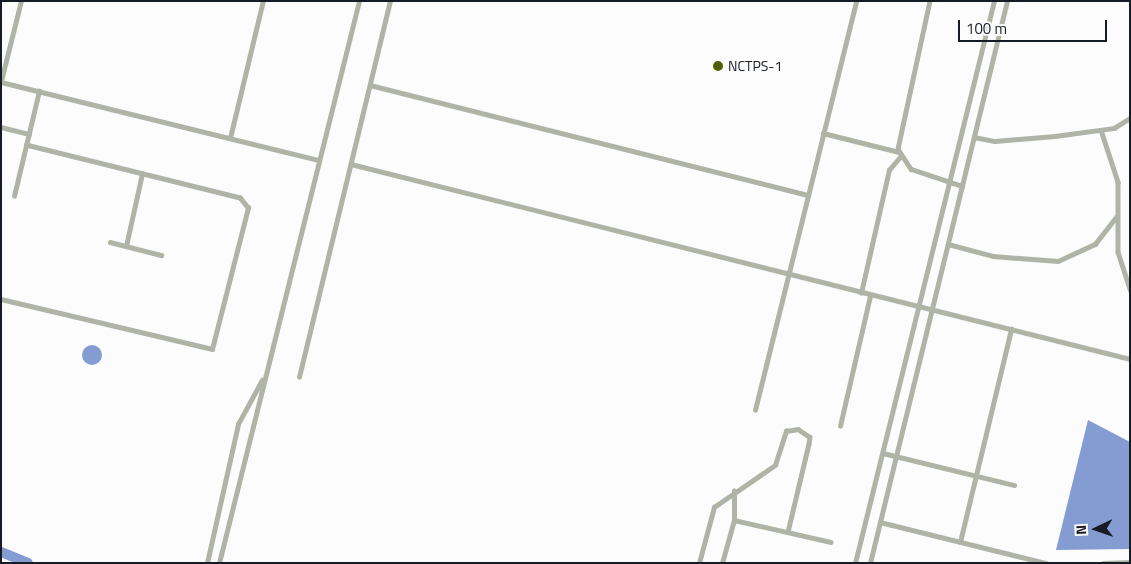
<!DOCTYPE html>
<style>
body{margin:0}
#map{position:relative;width:1131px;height:564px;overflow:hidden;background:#fcfcfc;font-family:"Titillium Web",sans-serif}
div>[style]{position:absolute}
.water>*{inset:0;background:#859cd3}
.round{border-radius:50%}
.canal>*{height:10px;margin:-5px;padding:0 5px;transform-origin:5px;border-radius:5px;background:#859cd3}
.service>*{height:4.5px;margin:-2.25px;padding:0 2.25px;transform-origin:2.25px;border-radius:2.25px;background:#b0b4a6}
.dots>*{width:14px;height:14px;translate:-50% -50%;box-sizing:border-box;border:2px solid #fcfcfc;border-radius:50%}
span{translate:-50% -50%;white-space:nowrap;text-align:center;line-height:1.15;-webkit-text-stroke:4px #fcfcfc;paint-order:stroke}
.poi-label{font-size:14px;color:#161b26}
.left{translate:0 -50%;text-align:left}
.frame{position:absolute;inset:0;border:2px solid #161b26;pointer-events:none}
.north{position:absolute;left:1071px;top:504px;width:50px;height:50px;-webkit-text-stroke:4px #fcfcfc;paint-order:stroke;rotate:267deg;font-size:14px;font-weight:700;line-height:20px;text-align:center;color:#161b26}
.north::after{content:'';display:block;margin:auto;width:18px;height:22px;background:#161b26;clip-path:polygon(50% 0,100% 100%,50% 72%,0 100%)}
.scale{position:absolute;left:958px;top:20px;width:149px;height:22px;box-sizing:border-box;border:2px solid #161b26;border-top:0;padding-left:6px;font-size:15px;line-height:18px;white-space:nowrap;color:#161b26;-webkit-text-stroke:4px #fcfcfc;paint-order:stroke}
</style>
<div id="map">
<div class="water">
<div class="round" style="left:82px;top:345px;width:20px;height:20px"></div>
<div style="clip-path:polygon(1088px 420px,1130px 442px,1130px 549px,1056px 550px)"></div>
</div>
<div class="canal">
<div style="left:1px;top:552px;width:29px;rotate:22deg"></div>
</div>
<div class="service">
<div style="left:930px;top:1px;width:151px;rotate:102.2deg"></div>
<div style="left:898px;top:149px;width:24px;rotate:57deg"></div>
<div style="left:911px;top:169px;width:54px;rotate:18.4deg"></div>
<div style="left:1px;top:81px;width:82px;rotate:-76deg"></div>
<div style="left:1px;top:82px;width:327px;rotate:13.8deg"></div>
<div style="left:370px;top:85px;width:452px;rotate:14.1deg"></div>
<div style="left:1px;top:127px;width:29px;rotate:14deg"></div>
<div style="left:1101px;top:130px;width:55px;rotate:71.9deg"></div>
<div style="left:1118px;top:182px;width:70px;rotate:90deg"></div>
<div style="left:1118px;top:252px;width:40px;rotate:72deg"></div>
<div style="left:823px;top:133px;width:78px;rotate:14deg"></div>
<div style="left:974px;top:137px;width:21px;rotate:11deg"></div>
<div style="left:995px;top:141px;width:60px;rotate:-4.8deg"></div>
<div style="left:1055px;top:136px;width:60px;rotate:-7.7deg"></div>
<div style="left:1114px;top:128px;width:19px;rotate:-32deg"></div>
<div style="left:230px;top:138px;width:141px;rotate:-76.5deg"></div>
<div style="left:351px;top:164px;width:803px;rotate:14.05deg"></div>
<div style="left:14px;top:196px;width:108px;rotate:-76.6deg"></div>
<div style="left:110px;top:242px;width:53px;rotate:14.3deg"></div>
<div style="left:948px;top:244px;width:47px;rotate:14.9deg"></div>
<div style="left:993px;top:256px;width:65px;rotate:4.4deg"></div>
<div style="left:1058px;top:261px;width:41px;rotate:-24.7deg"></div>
<div style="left:1095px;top:244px;width:34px;rotate:-52deg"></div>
<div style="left:126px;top:246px;width:74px;rotate:-77.5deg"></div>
<div style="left:861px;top:293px;width:126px;rotate:-77.2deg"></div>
<div style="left:889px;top:170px;width:17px;rotate:-50deg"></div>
<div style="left:1px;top:299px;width:217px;rotate:13.3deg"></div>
<div style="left:212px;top:349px;width:146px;rotate:-75.7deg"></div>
<div style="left:248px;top:208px;width:13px;rotate:-129deg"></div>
<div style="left:240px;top:198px;width:220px;rotate:-166.1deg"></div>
<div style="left:299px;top:377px;width:387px;rotate:-76.4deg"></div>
<div style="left:755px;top:410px;width:421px;rotate:-76.1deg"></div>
<div style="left:840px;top:426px;width:133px;rotate:-77deg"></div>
<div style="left:883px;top:453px;width:135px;rotate:13.7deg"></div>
<div style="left:734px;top:520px;width:99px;rotate:12.8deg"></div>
<div style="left:880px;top:522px;width:171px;rotate:13.9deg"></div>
<div style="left:960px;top:542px;width:219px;rotate:-76.5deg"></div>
<div style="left:207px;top:563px;width:142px;rotate:-77.4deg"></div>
<div style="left:238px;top:424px;width:50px;rotate:-61.4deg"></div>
<div style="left:219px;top:563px;width:579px;rotate:-76.01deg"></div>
<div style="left:699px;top:563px;width:58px;rotate:-75deg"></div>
<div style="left:714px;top:507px;width:74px;rotate:-34.5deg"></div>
<div style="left:775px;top:465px;width:36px;rotate:-72deg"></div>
<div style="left:786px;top:431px;width:12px;rotate:-9deg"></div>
<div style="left:798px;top:429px;width:14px;rotate:34deg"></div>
<div style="left:810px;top:437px;width:7px;rotate:98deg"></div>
<div style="left:809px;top:444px;width:90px;rotate:103.4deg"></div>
<div style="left:722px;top:563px;width:45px;rotate:-74.4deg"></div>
<div style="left:734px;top:520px;width:29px;rotate:-90deg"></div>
<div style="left:855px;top:563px;width:579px;rotate:-76.11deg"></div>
<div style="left:870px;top:563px;width:578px;rotate:-76.3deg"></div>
<div style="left:1103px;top:563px;width:27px;rotate:-2deg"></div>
</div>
<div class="dots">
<div style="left:718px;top:66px;background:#4f5e00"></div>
</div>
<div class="poi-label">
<span class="left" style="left:728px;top:66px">NCTPS-1</span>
</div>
<div class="frame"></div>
<div class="north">N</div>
<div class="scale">100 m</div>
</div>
